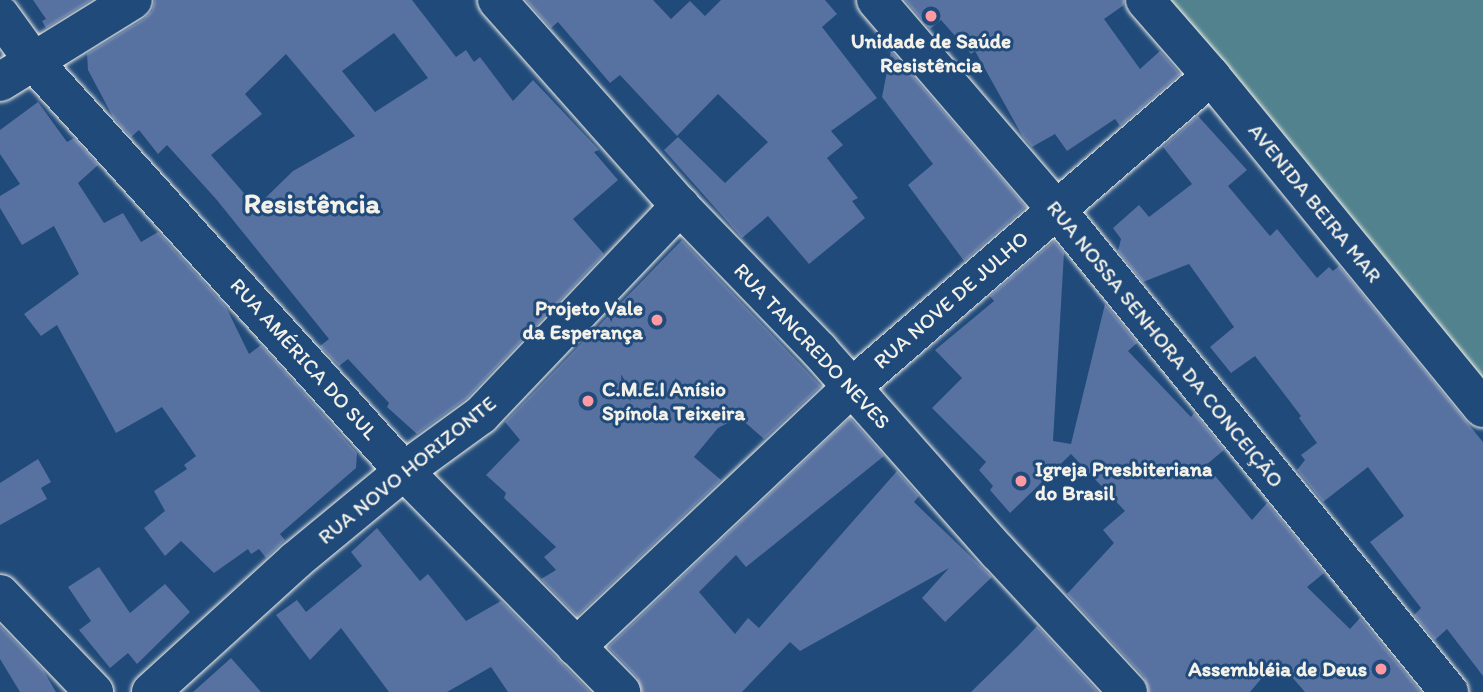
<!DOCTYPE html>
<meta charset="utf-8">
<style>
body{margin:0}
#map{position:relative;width:1483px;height:692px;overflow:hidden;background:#1f4a7a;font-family:Itim,sans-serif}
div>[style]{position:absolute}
.green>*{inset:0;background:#51828d}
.building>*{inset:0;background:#5771a1}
.roads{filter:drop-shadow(0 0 2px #f4f1e8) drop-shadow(0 0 2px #f4f1e8)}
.street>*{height:38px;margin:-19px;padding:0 19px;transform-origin:19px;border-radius:19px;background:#1f4a7a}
.dots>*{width:19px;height:19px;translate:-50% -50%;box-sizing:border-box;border:4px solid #1f4a7a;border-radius:50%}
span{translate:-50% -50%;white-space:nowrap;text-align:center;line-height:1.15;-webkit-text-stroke:6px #1f4a7a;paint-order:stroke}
.poi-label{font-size:21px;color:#f4f1e8;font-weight:700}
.right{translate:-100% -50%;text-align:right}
.left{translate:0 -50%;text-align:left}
.street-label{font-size:21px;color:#f4f1e8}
.district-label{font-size:28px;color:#f4f1e8;font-weight:700}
</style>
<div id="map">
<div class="green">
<div style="clip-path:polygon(1167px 0,1483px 0,1483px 380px)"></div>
</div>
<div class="building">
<div style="clip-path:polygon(33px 0,91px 0,46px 28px,42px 21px,46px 19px)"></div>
<div style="clip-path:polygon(evenodd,155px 0,412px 0,456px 57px,466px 50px,474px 62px,480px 57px,513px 101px,533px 80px,599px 150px,594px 152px,618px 180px,573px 219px,604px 254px,467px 398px,417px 434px,387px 407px,389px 403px,348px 359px,339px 366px,320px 346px,329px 339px,216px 199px,167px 145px,158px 154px,139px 130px,131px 137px,113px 117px,88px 70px,87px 54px,144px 19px,152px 11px,155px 0,394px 33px,428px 78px,375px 112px,342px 71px,394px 33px,155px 0,286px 54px,355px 136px,293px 171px,256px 207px,211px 155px,262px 114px,245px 94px,286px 54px)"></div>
<div style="clip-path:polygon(526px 0,653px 0,671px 19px,690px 1px,705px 16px,721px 0,825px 0,837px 14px,822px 27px,877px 98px,831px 131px,843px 145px,827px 158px,858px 198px,852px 201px,865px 218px,809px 264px,768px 216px,742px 238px,664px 150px,678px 137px,725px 183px,768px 142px,718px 94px,677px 136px,620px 75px,610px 83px,558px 22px,551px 28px)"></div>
<div style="clip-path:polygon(905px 0,1124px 0,1124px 5px,1104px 19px,1140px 69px,1160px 51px,1180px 74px,1120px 126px,1115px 119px,1067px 151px,1055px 134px,1032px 147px,1023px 137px,975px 51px,971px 54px,941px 20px,930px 29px)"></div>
<div style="clip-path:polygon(891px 51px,1026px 207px,964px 261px,908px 185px,933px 164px,882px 97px)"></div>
<div style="clip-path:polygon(38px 102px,67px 142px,74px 138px,98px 165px,78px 183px,104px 223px,123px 213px,141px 242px,158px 232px,226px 307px,249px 354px,261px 345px,357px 453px,356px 468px,280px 534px,285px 540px,266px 558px,259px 549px,251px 554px,248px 549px,214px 573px,181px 541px,165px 556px,144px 528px,165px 511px,154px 491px,187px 469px,184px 465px,196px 456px,162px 407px,116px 433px,57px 325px,41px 336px,24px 314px,79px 274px,54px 226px,22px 245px,0 208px,0 196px,20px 184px,0 154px,0 130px)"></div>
<div style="clip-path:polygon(1198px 116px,1247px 170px,1228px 186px,1270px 236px,1277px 229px,1317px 278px,1329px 267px,1333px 271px,1339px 266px,1483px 442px,1483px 676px,1447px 629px,1435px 640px,1414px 615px,1421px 608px,1370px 542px,1404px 516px,1368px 467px,1323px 502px,1297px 470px,1305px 460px,1301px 455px,1317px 443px,1299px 418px,1301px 416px,1255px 356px,1231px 373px,1210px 347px,1234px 327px,1189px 264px,1143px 282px,1118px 251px,1121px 239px,1113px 228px,1139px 205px,1149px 217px,1192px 184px,1163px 147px)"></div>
<div style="clip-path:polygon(682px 240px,821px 386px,764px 439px,739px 417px,718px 428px,694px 457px,721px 480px,577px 616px,541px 579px,556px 570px,544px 557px,556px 547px,504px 498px,506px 493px,486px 475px,520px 440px,505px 422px)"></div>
<div style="clip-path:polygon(1054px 241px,1064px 253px,1053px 441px,1071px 444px,1105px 304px,1137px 343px,1128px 351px,1191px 417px,1194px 413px,1224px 450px,1206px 465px,1252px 520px,1267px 503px,1324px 573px,1307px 587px,1350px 629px,1360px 618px,1421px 692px,1305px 692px,1277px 660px,1250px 692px,1149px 692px,1144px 677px,1067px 594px,1114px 543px,1103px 530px,1125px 511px,1071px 454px,1010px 513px,990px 490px,993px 486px,979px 470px,986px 462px,932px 408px,962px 378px,935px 350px,994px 301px,990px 296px)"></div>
<div style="clip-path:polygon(850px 418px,884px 456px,746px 567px,736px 555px,699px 592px,735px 634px,748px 618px,759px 628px,897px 471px,919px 496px,914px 502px,992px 577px,945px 622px,922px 598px,949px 568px,800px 651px,790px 642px,742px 692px,642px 692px,637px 677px,608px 647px)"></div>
<div style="clip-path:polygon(38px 459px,51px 482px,41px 488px,47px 499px,0 525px,0 483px)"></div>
<div style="clip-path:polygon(377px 528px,420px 581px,428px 574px,466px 621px,501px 601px,590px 692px,508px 692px,491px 667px,447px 692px,389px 692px,341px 628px,310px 660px,276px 615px,297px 600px,306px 612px,362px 566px,351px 552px)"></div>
<div style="clip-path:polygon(99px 567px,130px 613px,165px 584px,190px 612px,137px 664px,128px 653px,110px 668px,79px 630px,91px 621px,68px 587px)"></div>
<div style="clip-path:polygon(0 626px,43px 670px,56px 692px,20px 692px,0 659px)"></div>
<div style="clip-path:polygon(1037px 626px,1098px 692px,971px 692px,1018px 646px)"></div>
<div style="clip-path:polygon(231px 658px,261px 692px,193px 692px)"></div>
</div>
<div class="roads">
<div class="street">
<div style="left:497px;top:0;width:276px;rotate:48.4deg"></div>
<div style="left:680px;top:206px;width:200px;rotate:46deg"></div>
<div style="left:819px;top:350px;width:270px;rotate:48.5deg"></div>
<div style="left:998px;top:552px;width:191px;rotate:47.1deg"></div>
<div style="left:876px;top:0;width:276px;rotate:49.3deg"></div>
<div style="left:1056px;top:209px;width:623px;rotate:50.87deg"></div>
<div style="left:1145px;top:0;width:101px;rotate:49deg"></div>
<div style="left:1211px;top:76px;width:429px;rotate:50.7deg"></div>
<div style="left:0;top:15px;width:58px;rotate:54.1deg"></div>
<div style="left:34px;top:62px;width:552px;rotate:47.87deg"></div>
<div style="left:404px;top:471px;width:310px;rotate:45.5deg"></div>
<div style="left:0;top:82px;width:156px;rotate:-31.7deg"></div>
<div style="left:0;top:594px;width:136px;rotate:46.2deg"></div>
<div style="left:576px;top:647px;width:379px;rotate:-43.3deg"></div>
<div style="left:852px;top:387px;width:475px;rotate:-40.9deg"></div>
<div style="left:151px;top:692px;width:196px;rotate:-42.3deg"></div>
<div style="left:296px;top:560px;width:140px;rotate:-39.5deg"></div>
<div style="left:404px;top:471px;width:95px;rotate:-36deg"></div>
<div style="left:481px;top:415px;width:289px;rotate:-46.4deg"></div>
</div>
</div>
<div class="dots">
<div style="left:931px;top:16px;background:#ff9aa2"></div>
<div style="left:657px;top:320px;background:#ff9aa2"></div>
<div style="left:588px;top:401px;background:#ff9aa2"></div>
<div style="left:1021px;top:481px;background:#ff9aa2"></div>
<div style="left:1381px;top:669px;background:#ff9aa2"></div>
</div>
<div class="poi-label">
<span style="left:931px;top:53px">Unidade de Saúde<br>Resistência</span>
<span class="right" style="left:643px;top:320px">Projeto Vale<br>da Esperança</span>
<span class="left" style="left:602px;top:401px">C.M.E.I Anísio<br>Spínola Teixeira</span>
<span class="left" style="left:1035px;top:481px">Igreja Presbiteriana<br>do Brasil</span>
<span class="right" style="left:1367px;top:669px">Assembléia de Deus</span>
</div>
<div class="street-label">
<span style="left:1315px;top:203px;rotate:51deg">AVENIDA BEIRA MAR</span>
<span style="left:951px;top:300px;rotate:-41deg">RUA NOVE DE JULHO</span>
<span style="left:1165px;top:344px;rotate:51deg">RUA NOSSA SENHORA DA CONCEIÇÃO</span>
<span style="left:812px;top:346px;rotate:47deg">RUA TANCREDO NEVES</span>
<span style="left:304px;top:359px;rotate:48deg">RUA AMÉRICA DO SUL</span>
<span style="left:407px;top:470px;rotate:-39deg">RUA NOVO HORIZONTE</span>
</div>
<div class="district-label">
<span style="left:312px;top:203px">Resistência</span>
</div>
</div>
